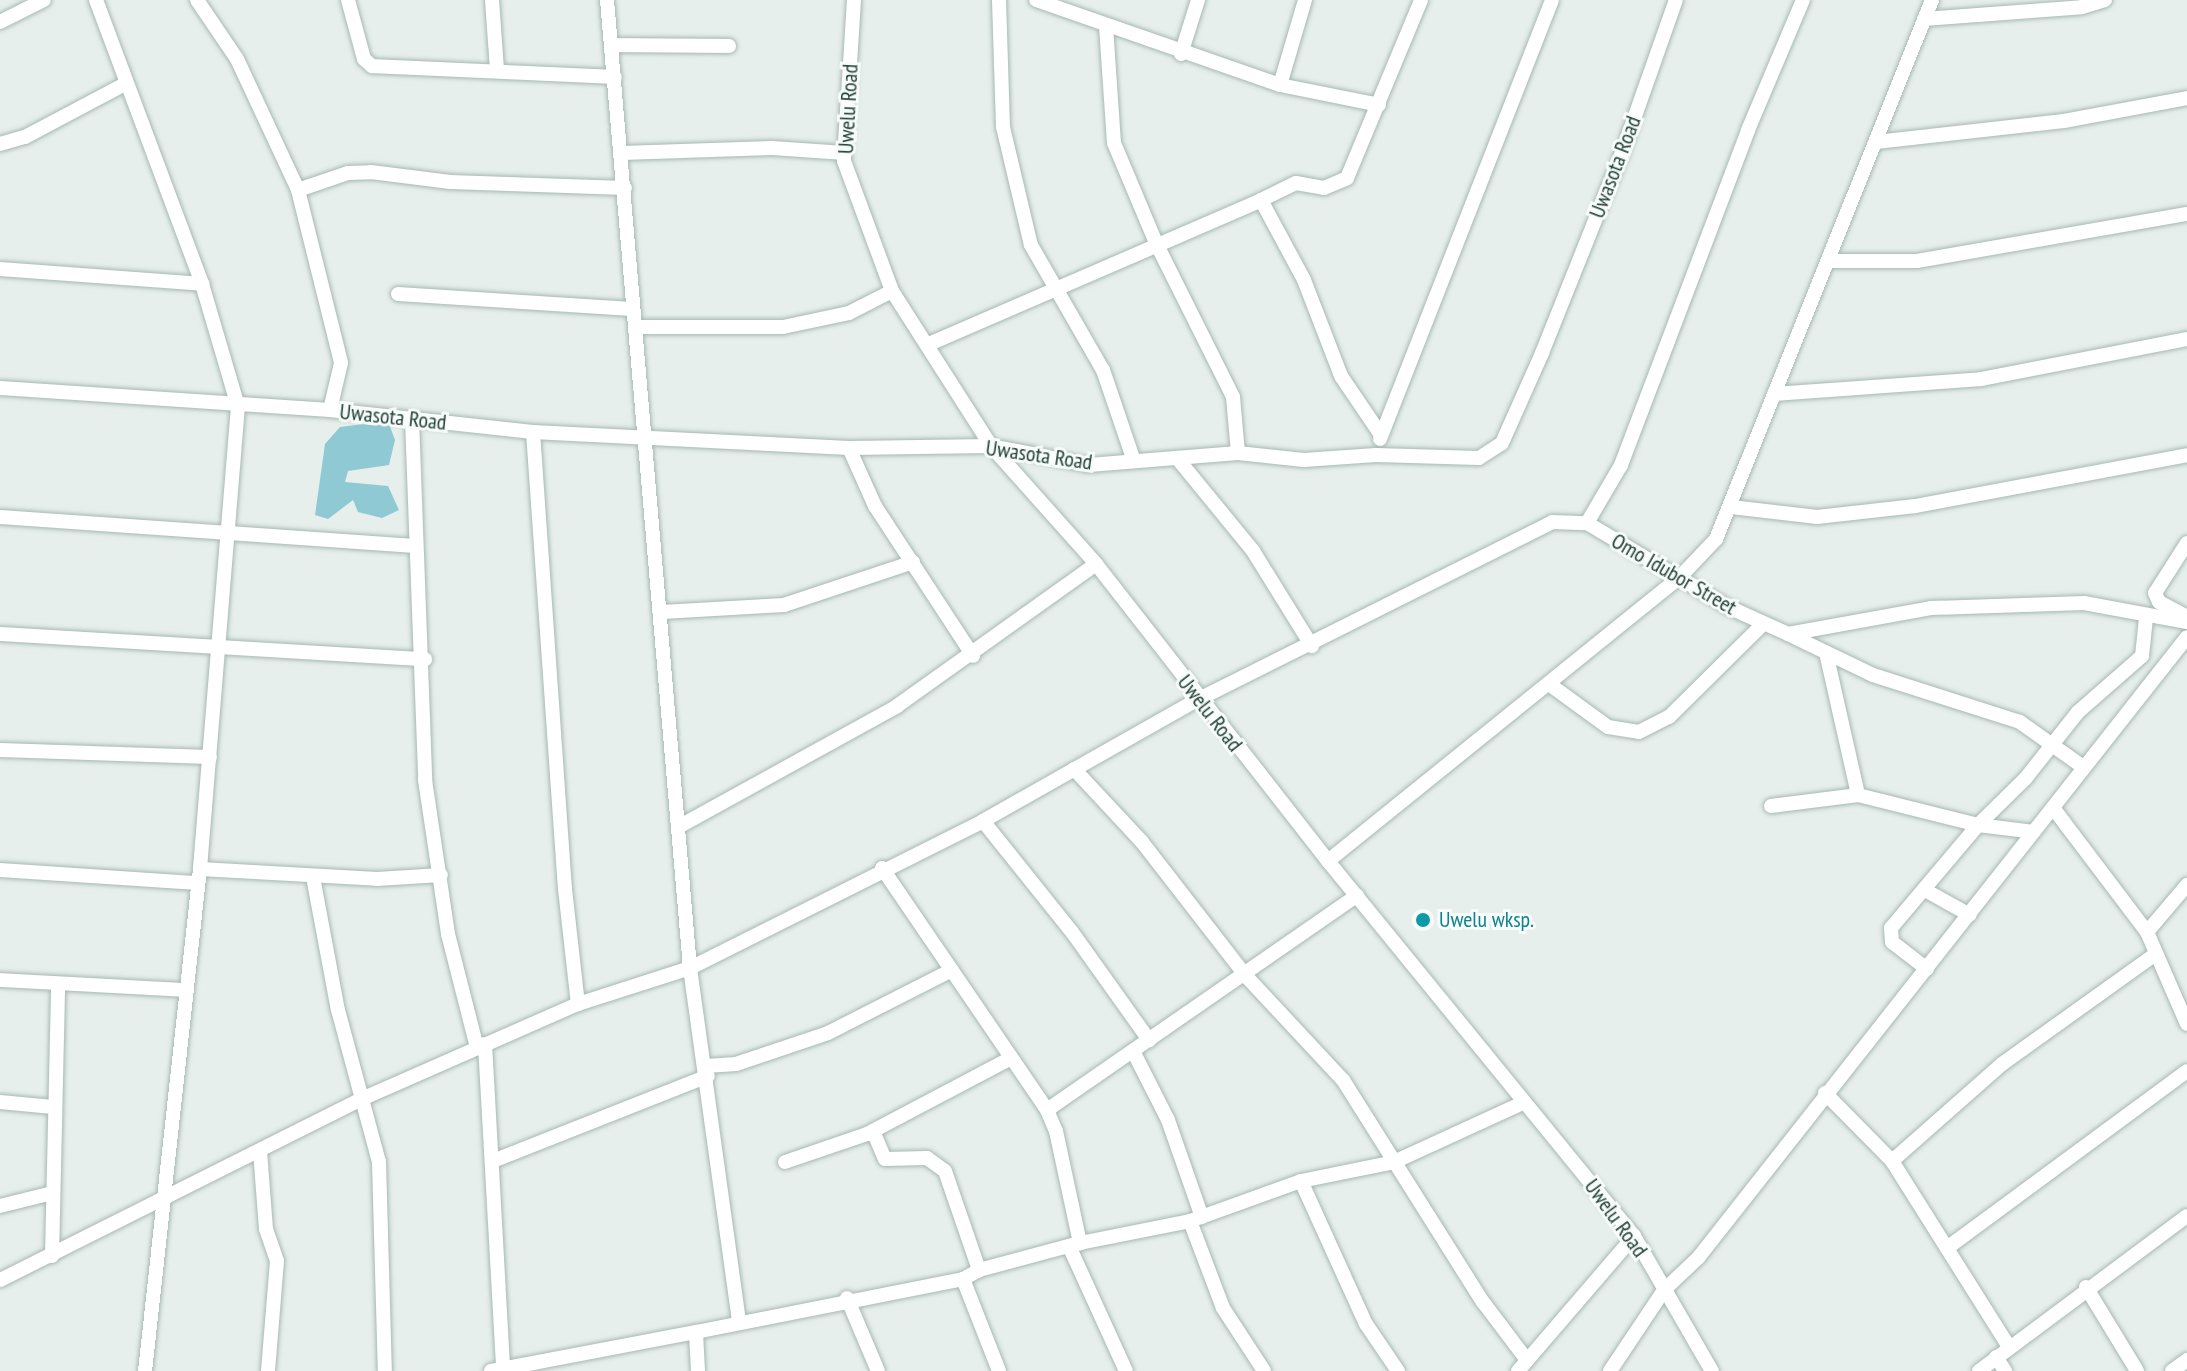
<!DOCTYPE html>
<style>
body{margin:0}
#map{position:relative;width:2187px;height:1371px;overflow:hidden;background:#e6efeb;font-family:"PT Sans Narrow",sans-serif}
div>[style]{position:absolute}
.water>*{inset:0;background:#8ec9d4}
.roads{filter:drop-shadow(0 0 2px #a8b8b2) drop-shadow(0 0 2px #a8b8b2)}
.minor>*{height:14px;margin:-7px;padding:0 7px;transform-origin:7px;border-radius:7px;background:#fff}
.dots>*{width:22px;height:22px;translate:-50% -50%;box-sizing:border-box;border:4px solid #f7fbf9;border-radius:50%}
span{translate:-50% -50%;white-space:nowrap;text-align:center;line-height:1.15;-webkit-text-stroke:6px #f7fbf9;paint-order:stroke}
.street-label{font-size:22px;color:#24423a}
.culture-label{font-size:22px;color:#0d838f}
.left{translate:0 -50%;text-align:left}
</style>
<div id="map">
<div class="water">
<div style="clip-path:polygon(388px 421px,395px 440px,389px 465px,348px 471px,345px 482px,388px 486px,399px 510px,382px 518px,358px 512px,353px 500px,328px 519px,315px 515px,325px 444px,340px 427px)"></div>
</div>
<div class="roads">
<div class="minor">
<div style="left:96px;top:0;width:303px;rotate:69.5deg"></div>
<div style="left:202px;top:284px;width:127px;rotate:73.6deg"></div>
<div style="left:238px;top:406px;width:465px;rotate:94.7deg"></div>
<div style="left:200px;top:869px;width:505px;rotate:96.25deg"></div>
<div style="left:197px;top:0;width:71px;rotate:55.9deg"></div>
<div style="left:237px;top:59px;width:145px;rotate:65deg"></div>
<div style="left:298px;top:190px;width:178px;rotate:76deg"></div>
<div style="left:341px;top:363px;width:48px;rotate:103.2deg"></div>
<div style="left:348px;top:0;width:61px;rotate:74.8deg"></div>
<div style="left:364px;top:59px;width:11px;rotate:41deg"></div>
<div style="left:372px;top:66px;width:243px;rotate:2.6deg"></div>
<div style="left:492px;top:0;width:69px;rotate:85.9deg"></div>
<div style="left:607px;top:0;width:972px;rotate:85.1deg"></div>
<div style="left:690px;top:968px;width:355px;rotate:82.1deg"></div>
<div style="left:854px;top:0;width:161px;rotate:93.6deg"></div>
<div style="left:844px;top:161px;width:139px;rotate:69.7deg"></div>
<div style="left:892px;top:291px;width:184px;rotate:57.4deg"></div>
<div style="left:991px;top:446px;width:158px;rotate:48.3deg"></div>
<div style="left:1096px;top:564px;width:377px;rotate:52deg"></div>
<div style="left:1328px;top:861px;width:484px;rotate:50.8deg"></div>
<div style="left:1634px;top:1236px;width:156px;rotate:60deg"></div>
<div style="left:999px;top:0;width:127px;rotate:88.2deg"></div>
<div style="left:1003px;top:127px;width:121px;rotate:76.7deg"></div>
<div style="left:1031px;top:245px;width:144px;rotate:60.1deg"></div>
<div style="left:1103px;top:370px;width:96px;rotate:71.2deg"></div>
<div style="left:1036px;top:0;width:258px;rotate:19.2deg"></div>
<div style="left:1280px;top:85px;width:101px;rotate:11.4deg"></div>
<div style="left:1924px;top:19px;width:158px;rotate:-4.3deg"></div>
<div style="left:2082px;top:7px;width:24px;rotate:-17deg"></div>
<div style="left:0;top:22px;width:49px;rotate:-26.6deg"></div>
<div style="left:1106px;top:26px;width:117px;rotate:86.1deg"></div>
<div style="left:1114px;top:143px;width:108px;rotate:67.2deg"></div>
<div style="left:1156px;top:243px;width:172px;rotate:63.4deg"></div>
<div style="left:1233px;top:397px;width:56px;rotate:84.9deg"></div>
<div style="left:611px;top:45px;width:118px;rotate:0.5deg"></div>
<div style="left:1181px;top:54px;width:57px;rotate:-72.5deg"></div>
<div style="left:1280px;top:85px;width:89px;rotate:-73.6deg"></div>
<div style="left:1876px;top:142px;width:189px;rotate:-6.4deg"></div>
<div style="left:2064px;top:121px;width:125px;rotate:-10.6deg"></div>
<div style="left:0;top:144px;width:26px;rotate:-16deg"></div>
<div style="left:25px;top:137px;width:115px;rotate:-27.9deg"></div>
<div style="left:622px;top:153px;width:150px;rotate:-1.9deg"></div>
<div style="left:772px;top:148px;width:73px;rotate:3.9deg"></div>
<div style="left:298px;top:190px;width:53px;rotate:-18.8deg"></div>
<div style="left:348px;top:173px;width:23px;rotate:-2deg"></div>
<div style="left:371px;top:172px;width:80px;rotate:7.2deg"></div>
<div style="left:450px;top:182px;width:175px;rotate:2deg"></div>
<div style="left:1261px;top:200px;width:39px;rotate:-26deg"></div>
<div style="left:1296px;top:183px;width:28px;rotate:10deg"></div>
<div style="left:1324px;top:188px;width:25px;rotate:-23deg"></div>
<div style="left:1347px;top:178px;width:193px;rotate:-67.4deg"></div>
<div style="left:1829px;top:261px;width:88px"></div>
<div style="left:1917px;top:261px;width:274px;rotate:-9.9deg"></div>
<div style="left:0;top:269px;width:203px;rotate:4.2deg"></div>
<div style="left:398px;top:294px;width:234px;rotate:3.7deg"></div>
<div style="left:635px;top:327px;width:148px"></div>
<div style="left:783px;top:327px;width:67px;rotate:-12deg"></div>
<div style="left:849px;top:313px;width:48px;rotate:-27.1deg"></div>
<div style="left:929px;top:344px;width:362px;rotate:-23.4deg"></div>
<div style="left:1261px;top:200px;width:91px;rotate:61.7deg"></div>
<div style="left:1304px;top:280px;width:103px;rotate:68.9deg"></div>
<div style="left:1341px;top:376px;width:71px;rotate:55.9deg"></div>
<div style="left:0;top:388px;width:331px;rotate:3.8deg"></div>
<div style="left:330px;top:410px;width:204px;rotate:6.2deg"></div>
<div style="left:533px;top:432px;width:316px;rotate:2.9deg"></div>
<div style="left:849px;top:448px;width:142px;rotate:-0.8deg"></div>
<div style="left:991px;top:446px;width:100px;rotate:11deg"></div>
<div style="left:1089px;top:465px;width:149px;rotate:-4.6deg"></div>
<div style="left:1238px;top:453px;width:66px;rotate:6.1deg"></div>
<div style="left:1304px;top:460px;width:72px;rotate:-4deg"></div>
<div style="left:1376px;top:455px;width:103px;rotate:1.7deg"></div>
<div style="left:1479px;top:458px;width:27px;rotate:-33deg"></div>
<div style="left:1502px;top:443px;width:98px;rotate:-66deg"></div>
<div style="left:1542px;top:353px;width:215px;rotate:-68.2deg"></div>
<div style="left:1622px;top:153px;width:162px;rotate:-70.6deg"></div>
<div style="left:1774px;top:394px;width:208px;rotate:-4.1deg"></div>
<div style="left:1981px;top:379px;width:210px;rotate:-11deg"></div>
<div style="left:412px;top:419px;width:361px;rotate:87.9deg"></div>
<div style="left:425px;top:780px;width:156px;rotate:81.5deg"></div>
<div style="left:448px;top:934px;width:118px;rotate:75.7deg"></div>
<div style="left:533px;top:432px;width:458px;rotate:86deg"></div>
<div style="left:565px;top:889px;width:116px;rotate:83.6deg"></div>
<div style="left:1380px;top:439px;width:471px;rotate:-68.6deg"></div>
<div style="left:849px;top:448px;width:64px;rotate:65.9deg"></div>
<div style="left:875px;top:506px;width:179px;rotate:56.8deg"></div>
<div style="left:1177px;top:458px;width:120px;rotate:50.7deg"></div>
<div style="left:1253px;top:551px;width:112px;rotate:58.2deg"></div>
<div style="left:1731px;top:507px;width:87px;rotate:6.6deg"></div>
<div style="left:1817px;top:517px;width:99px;rotate:-6.4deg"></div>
<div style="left:1915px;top:506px;width:277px;rotate:-10.6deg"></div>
<div style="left:0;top:517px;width:416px;rotate:4deg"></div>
<div style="left:1587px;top:523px;width:67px;rotate:-59.6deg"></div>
<div style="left:1621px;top:465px;width:358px;rotate:-69.2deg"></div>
<div style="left:1748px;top:130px;width:141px;rotate:-67.1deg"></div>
<div style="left:2187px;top:543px;width:59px;rotate:122.6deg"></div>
<div style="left:2155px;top:593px;width:10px;rotate:66deg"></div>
<div style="left:2159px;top:602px;width:32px;rotate:28deg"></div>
<div style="left:662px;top:612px;width:122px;rotate:-3.3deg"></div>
<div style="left:784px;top:605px;width:136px;rotate:-18.4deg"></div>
<div style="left:0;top:634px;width:426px;rotate:3.4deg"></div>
<div style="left:1788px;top:634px;width:94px;rotate:25.8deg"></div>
<div style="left:1873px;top:675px;width:154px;rotate:17.7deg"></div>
<div style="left:2020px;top:722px;width:77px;rotate:35.5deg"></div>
<div style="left:1827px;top:657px;width:141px;rotate:77.3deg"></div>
<div style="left:1549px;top:684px;width:73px;rotate:36.1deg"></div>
<div style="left:1608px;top:727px;width:31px;rotate:9deg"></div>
<div style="left:1639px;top:732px;width:34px;rotate:-27deg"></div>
<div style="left:1669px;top:717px;width:132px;rotate:-44.7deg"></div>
<div style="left:0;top:750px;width:210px;rotate:1.9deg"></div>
<div style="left:1074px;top:769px;width:100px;rotate:47deg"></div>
<div style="left:1142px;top:842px;width:168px;rotate:52.2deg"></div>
<div style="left:1245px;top:975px;width:144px;rotate:47deg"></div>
<div style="left:1343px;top:1080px;width:262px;rotate:57.8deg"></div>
<div style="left:1483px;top:1302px;width:73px;rotate:52.8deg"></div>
<div style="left:1771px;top:806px;width:88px;rotate:-7.2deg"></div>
<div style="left:1858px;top:795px;width:124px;rotate:14deg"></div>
<div style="left:1978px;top:825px;width:56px;rotate:7.1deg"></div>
<div style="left:2054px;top:809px;width:154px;rotate:52.9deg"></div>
<div style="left:2147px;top:932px;width:100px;rotate:66.5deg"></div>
<div style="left:983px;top:821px;width:142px;rotate:51.3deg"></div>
<div style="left:1072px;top:932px;width:133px;rotate:54.5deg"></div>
<div style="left:680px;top:826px;width:248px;rotate:-28.9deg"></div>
<div style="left:897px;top:706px;width:244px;rotate:-35.5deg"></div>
<div style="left:1328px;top:861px;width:451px;rotate:-38.9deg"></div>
<div style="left:1679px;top:578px;width:54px;rotate:-46.5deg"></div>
<div style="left:1716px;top:539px;width:581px;rotate:-68.16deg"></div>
<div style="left:882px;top:868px;width:293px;rotate:55.7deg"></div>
<div style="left:1047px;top:1110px;width:23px;rotate:67deg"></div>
<div style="left:1056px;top:1131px;width:115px;rotate:77.9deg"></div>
<div style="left:200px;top:869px;width:177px;rotate:3.2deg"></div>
<div style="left:377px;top:879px;width:64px;rotate:-3.6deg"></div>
<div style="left:0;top:870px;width:198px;rotate:3.8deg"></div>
<div style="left:313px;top:877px;width:135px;rotate:79.4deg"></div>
<div style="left:338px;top:1010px;width:157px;rotate:74.9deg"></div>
<div style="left:379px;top:1162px;width:209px;rotate:88.4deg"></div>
<div style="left:1925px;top:890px;width:51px;rotate:29.1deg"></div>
<div style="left:2147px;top:932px;width:62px;rotate:-49.6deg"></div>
<div style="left:1927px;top:969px;width:44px;rotate:-142.4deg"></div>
<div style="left:1892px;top:942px;width:14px;rotate:-94deg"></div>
<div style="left:1891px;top:928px;width:135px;rotate:-49.8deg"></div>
<div style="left:1978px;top:825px;width:66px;rotate:-44.4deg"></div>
<div style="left:2025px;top:779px;width:85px;rotate:-51.7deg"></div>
<div style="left:2078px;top:712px;width:85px;rotate:-41.2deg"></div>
<div style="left:2142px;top:656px;width:38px;rotate:-84deg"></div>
<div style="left:0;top:980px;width:185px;rotate:3.1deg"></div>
<div style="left:485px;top:1044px;width:325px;rotate:86.8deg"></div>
<div style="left:1133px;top:1051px;width:77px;rotate:63.1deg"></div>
<div style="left:1168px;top:1120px;width:103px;rotate:70.7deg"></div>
<div style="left:706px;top:1066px;width:30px;rotate:-4deg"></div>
<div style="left:736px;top:1064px;width:97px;rotate:-18.6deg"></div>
<div style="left:828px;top:1033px;width:139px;rotate:-26.9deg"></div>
<div style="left:1825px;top:1093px;width:95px;rotate:45.4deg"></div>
<div style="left:1892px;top:1161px;width:220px;rotate:57.8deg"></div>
<div style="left:0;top:1102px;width:53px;rotate:5.4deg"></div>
<div style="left:1047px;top:1110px;width:377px;rotate:-34.7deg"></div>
<div style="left:873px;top:1131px;width:30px;rotate:67deg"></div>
<div style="left:885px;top:1159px;width:42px;rotate:-1.4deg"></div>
<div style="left:927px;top:1158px;width:22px;rotate:36deg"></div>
<div style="left:945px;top:1171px;width:105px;rotate:71deg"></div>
<div style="left:260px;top:1151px;width:78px;rotate:85.6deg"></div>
<div style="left:266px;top:1229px;width:34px;rotate:71deg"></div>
<div style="left:277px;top:1261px;width:110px;rotate:94.7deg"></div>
<div style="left:493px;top:1161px;width:231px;rotate:-21.6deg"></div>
<div style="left:1892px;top:1161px;width:147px;rotate:-41.4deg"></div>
<div style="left:2002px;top:1064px;width:187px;rotate:-35.6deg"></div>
<div style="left:785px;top:1162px;width:87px;rotate:-18.9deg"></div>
<div style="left:867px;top:1134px;width:163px;rotate:-27.8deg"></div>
<div style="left:1301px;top:1181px;width:157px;rotate:65.6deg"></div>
<div style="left:1366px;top:1324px;width:57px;rotate:55.8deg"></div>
<div style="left:0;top:1206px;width:54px;rotate:-14deg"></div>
<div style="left:1190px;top:1221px;width:93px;rotate:69.2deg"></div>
<div style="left:1223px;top:1308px;width:75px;rotate:56.9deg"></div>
<div style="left:1069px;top:1246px;width:137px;rotate:65.5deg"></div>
<div style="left:1947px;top:1248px;width:298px;rotate:-36.4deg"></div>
<div style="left:52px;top:1256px;width:272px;rotate:-88.7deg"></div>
<div style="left:963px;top:1279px;width:99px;rotate:68.6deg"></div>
<div style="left:0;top:1280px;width:409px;rotate:-26.6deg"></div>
<div style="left:366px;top:1097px;width:232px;rotate:-23.7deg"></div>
<div style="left:578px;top:1004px;width:118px;rotate:-17.8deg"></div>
<div style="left:690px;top:968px;width:328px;rotate:-26.6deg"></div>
<div style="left:983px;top:821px;width:248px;rotate:-29.5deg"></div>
<div style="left:1199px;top:699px;width:395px;rotate:-26.6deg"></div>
<div style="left:1552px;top:522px;width:35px;rotate:2deg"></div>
<div style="left:1587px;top:523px;width:162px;rotate:30.8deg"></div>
<div style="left:1726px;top:606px;width:68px;rotate:24.3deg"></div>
<div style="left:1788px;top:634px;width:145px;rotate:-10.3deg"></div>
<div style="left:1931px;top:608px;width:153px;rotate:-1.9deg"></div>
<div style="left:2084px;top:603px;width:105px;rotate:10.5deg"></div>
<div style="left:2086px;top:1287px;width:98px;rotate:58.7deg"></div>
<div style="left:847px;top:1298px;width:79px;rotate:67deg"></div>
<div style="left:1996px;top:1357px;width:17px;rotate:57deg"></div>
<div style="left:491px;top:1371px;width:209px;rotate:-10.8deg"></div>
<div style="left:698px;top:1371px;width:39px;rotate:-93deg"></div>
<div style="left:696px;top:1332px;width:272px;rotate:-11.2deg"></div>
<div style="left:963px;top:1279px;width:18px;rotate:-29deg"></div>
<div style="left:979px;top:1270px;width:105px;rotate:-15deg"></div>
<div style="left:1080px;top:1243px;width:112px;rotate:-11.3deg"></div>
<div style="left:1190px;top:1221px;width:118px;rotate:-19.8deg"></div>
<div style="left:1301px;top:1181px;width:95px;rotate:-11.5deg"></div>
<div style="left:1394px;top:1162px;width:142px;rotate:-24.6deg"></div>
<div style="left:1518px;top:1371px;width:178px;rotate:-49.3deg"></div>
<div style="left:1610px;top:1371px;width:97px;rotate:-56.3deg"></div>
<div style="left:1664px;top:1290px;width:47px;rotate:-43.3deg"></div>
<div style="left:1698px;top:1258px;width:790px;rotate:-51.78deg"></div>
<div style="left:1979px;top:1371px;width:259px;rotate:-36.7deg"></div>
<div style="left:2172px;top:1371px;width:19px;rotate:-36deg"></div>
</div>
</div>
<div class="dots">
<div style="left:1423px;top:920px;background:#0f9aa8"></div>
</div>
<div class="street-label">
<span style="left:848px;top:109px;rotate:-87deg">Uwelu Road</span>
<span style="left:1615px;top:167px;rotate:-69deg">Uwasota Road</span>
<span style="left:393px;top:417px;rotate:6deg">Uwasota Road</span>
<span style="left:1039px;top:455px;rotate:8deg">Uwasota Road</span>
<span style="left:1674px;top:574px;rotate:30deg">Omo Idubor Street</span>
<span style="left:1210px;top:713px;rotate:52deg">Uwelu Road</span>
<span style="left:1616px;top:1218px;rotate:54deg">Uwelu Road</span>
</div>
<div class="culture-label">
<span class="left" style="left:1439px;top:920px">Uwelu wksp.</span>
</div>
</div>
